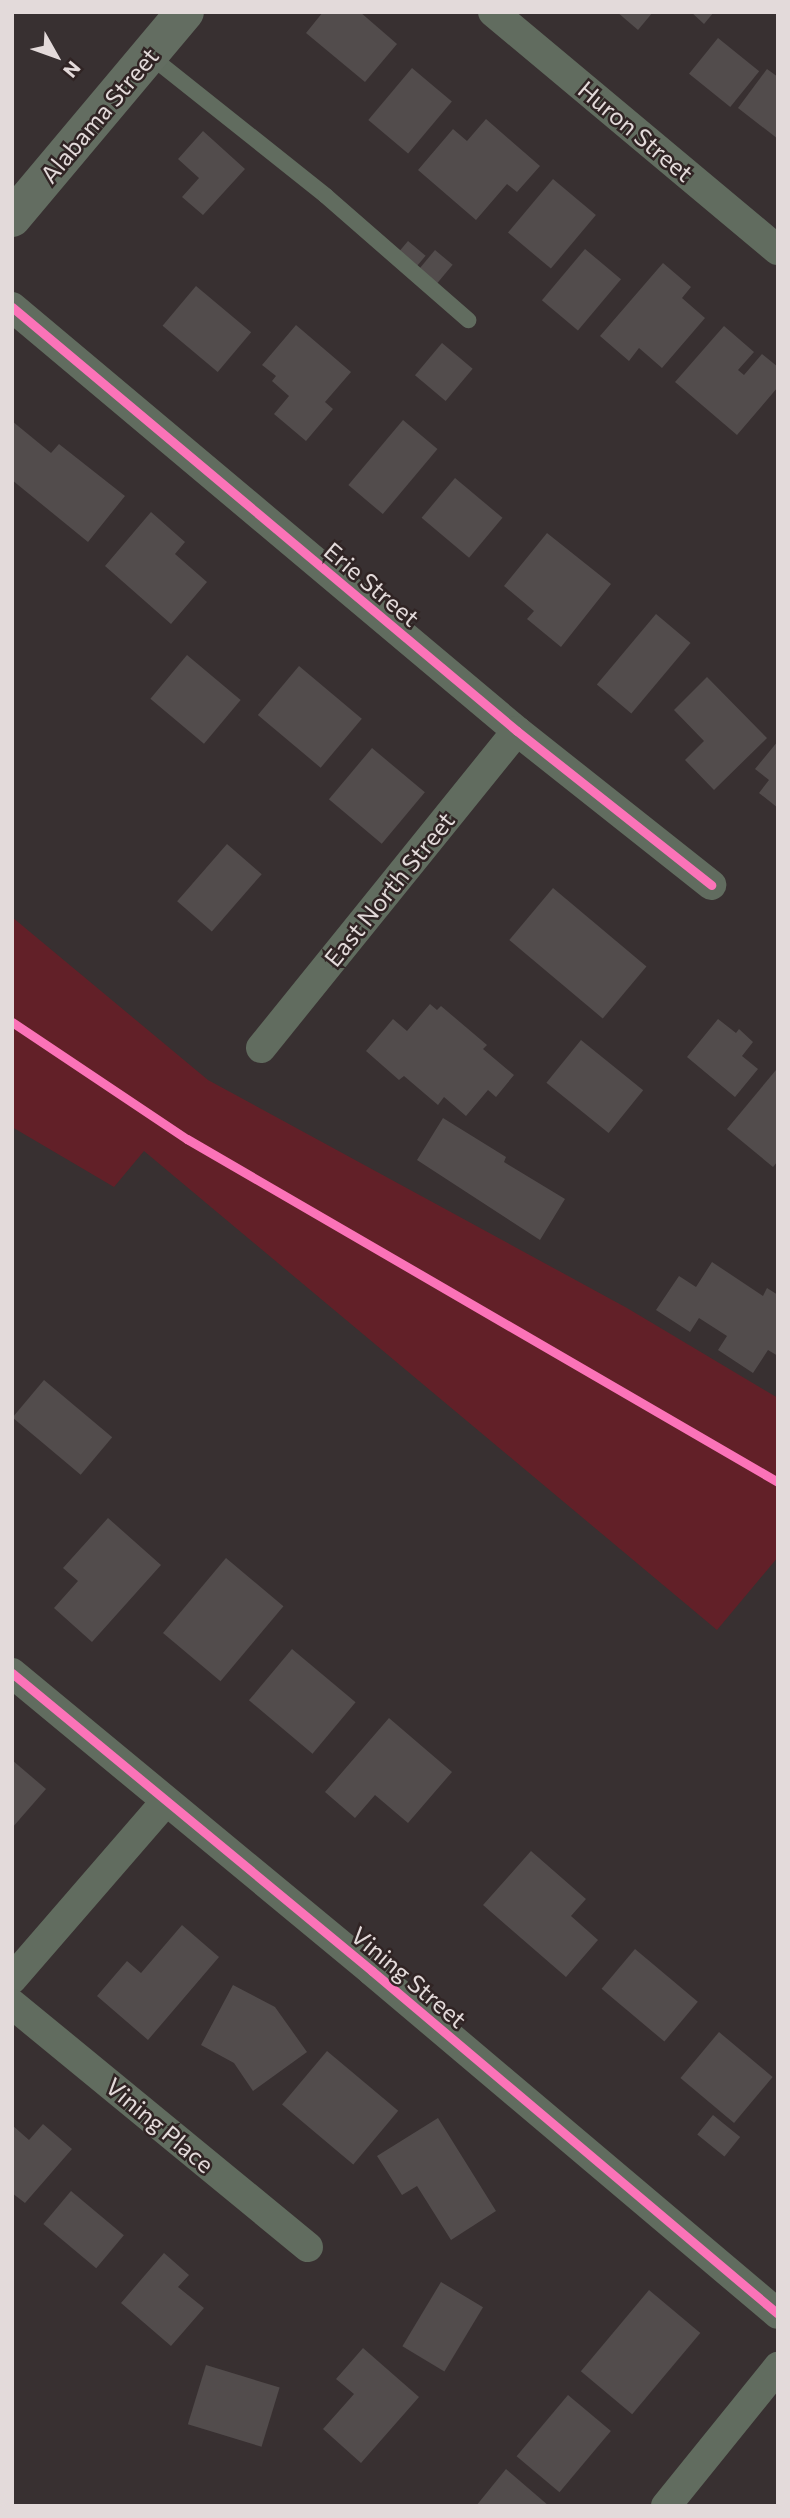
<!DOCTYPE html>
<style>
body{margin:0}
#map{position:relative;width:790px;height:2518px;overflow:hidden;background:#383031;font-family:Commissioner,sans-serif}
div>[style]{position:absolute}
.green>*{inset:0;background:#622028}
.building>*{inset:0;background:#524c4c;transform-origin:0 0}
.lane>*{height:16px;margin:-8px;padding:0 8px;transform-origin:8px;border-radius:8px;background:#616c5f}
.street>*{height:30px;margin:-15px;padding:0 15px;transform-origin:15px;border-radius:15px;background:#616c5f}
.secondary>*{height:38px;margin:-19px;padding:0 19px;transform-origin:19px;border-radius:19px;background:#636d61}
.cycleway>*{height:9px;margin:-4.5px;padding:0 4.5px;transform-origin:4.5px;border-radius:4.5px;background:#fb73b8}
span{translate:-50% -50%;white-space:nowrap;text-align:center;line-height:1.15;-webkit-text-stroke:5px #302424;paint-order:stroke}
.street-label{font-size:24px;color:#e3dada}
.frame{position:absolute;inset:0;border:14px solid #e3dada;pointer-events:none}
.north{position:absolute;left:21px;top:21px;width:70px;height:70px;-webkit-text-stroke:5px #302424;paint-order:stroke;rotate:130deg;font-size:19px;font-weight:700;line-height:28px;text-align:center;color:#e3dada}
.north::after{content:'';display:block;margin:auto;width:24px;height:32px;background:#e3dada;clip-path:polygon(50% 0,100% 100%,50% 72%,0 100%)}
</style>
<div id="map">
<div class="green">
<div style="clip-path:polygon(12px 917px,208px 1080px,627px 1308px,778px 1398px,778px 1557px,717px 1630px,144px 1151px,114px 1187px,12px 1127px)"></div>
</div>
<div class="building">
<div style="clip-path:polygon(323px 12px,360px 12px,397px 44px,365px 82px,306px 33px)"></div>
<div style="clip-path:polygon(617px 12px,653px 12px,638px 30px)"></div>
<div style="clip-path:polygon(691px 12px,714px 12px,704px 24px)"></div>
<div style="left:718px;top:38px;width:53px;height:46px;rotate:39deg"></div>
<div style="left:412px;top:68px;width:52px;height:68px;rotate:40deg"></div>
<div style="clip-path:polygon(767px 69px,778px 77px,778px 139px,738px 108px)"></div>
<div style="clip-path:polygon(486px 119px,540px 166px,517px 192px,507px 184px,476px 220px,418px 170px,453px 129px,467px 141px)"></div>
<div style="clip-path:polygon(203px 131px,245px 169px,203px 215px,182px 197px,199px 178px,178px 159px)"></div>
<div style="left:553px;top:179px;width:56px;height:70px;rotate:40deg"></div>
<div style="left:408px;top:241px;width:23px;height:19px;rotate:40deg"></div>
<div style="left:585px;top:249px;width:47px;height:67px;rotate:40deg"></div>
<div style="left:435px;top:250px;width:23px;height:24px;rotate:40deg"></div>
<div style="clip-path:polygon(663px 263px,691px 287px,682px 298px,705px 318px,662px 368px,639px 348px,629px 361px,600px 336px)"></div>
<div style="left:196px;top:286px;width:72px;height:52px;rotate:40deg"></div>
<div style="clip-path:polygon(296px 325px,351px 372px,325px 402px,333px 409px,306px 441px,274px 414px,289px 396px,272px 381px,276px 376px,262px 365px)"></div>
<div style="clip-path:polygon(724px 326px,754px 352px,738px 370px,744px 375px,762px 354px,778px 367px,778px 387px,737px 435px,675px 382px)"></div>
<div style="left:442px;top:343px;width:40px;height:42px;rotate:40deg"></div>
<div style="left:403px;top:420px;width:45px;height:85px;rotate:40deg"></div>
<div style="clip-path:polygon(12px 421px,51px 453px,59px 444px,125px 496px,88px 542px,12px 480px)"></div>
<div style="left:455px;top:478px;width:62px;height:52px;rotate:40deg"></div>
<div style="clip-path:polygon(151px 512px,185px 542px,175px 554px,207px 582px,171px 624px,105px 566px)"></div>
<div style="clip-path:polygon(547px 533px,611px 584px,561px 647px,527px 619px,534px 611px,504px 586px)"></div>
<div style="left:656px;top:614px;width:45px;height:92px;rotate:40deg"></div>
<div style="left:187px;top:655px;width:70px;height:57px;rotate:40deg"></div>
<div style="left:299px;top:666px;width:82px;height:64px;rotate:40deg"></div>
<div style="clip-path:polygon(707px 677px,767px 738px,714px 790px,685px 760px,704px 741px,674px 710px)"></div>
<div style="clip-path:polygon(778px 741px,778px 808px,759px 793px,769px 780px,755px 769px)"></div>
<div style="left:372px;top:748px;width:69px;height:67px;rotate:40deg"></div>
<div style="left:227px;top:844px;width:46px;height:76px;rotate:41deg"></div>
<div style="left:553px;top:888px;width:122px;height:68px;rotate:40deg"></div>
<div style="clip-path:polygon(430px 1004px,437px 1010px,441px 1006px,487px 1045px,483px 1049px,514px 1075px,496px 1097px,488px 1090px,466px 1116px,444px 1097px,438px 1105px,404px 1076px,399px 1080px,366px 1051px,393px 1019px,407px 1031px)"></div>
<div style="clip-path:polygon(718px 1019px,736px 1033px,739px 1029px,753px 1042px,742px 1056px,758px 1069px,735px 1097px,687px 1057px)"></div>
<div style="left:581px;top:1040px;width:80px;height:55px;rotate:39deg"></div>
<div style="clip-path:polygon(776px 1070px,778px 1161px,773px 1167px,727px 1129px)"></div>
<div style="clip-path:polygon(443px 1118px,506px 1157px,504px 1162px,565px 1199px,540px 1240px,417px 1160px)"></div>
<div style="clip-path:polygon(712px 1262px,763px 1296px,767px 1288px,778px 1295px,778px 1356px,768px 1350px,753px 1373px,718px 1350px,727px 1336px,699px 1318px,690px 1332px,656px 1310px,679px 1276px,696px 1287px)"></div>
<div style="left:44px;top:1380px;width:89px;height:49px;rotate:40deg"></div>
<div style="clip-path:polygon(108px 1518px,161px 1565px,92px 1642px,54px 1608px,78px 1581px,63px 1568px)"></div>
<div style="left:226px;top:1558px;width:75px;height:98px;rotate:40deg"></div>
<div style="left:292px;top:1649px;width:83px;height:67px;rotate:40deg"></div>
<div style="clip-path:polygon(389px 1718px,452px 1772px,408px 1823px,375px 1795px,355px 1818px,325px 1792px)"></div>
<div style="clip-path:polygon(12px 1760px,46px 1789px,12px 1828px)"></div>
<div style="clip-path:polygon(531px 1851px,586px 1899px,571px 1916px,598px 1940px,566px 1977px,483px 1905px)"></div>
<div style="clip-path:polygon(182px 1925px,219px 1957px,148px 2040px,97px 1996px,127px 1961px,141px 1973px)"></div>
<div style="left:635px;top:1949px;width:82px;height:52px;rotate:40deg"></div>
<div style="clip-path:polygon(233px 1985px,275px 2007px,307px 2052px,253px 2091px,234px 2063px,201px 2045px)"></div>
<div style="left:719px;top:2032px;width:70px;height:60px;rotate:40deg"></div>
<div style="left:327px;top:2051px;width:93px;height:70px;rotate:40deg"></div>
<div style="left:713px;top:2115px;width:35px;height:25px;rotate:39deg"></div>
<div style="clip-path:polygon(438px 2118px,496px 2211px,451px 2240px,417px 2186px,402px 2195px,377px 2156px)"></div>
<div style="clip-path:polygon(43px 2124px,72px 2149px,25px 2203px,12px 2193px,12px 2125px,29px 2140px)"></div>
<div style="left:71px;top:2191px;width:69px;height:43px;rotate:40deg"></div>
<div style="clip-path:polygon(164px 2253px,189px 2275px,178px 2287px,204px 2308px,171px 2346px,121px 2303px)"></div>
<div style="left:441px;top:2282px;width:49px;height:75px;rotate:31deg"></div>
<div style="left:649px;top:2290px;width:67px;height:106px;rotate:40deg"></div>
<div style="clip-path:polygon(363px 2348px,419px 2397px,361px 2463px,323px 2429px,354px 2394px,336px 2379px)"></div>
<div style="left:206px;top:2365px;width:77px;height:62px;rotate:17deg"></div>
<div style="left:568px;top:2395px;width:56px;height:80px;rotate:40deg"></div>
<div style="clip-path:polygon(506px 2469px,549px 2506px,476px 2506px)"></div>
</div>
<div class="lane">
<div style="left:149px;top:55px;width:226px;rotate:38.5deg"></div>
<div style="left:326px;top:196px;width:189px;rotate:41.1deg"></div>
</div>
<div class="street">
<div style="left:493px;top:12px;width:371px;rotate:39.9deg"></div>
<div style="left:12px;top:307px;width:659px;rotate:40.02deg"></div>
<div style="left:517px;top:731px;width:248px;rotate:38.4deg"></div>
<div style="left:261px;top:1048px;width:407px;rotate:-51.1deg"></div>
<div style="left:12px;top:1673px;width:467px;rotate:39.6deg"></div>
<div style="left:372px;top:1971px;width:531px;rotate:40.19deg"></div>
<div style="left:12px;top:1979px;width:235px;rotate:-49.1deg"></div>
<div style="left:12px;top:2004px;width:383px;rotate:39.4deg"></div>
<div style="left:666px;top:2506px;width:179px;rotate:-51.1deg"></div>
</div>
<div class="secondary">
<div style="left:12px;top:218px;width:269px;rotate:-50deg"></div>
</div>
<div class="cycleway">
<div style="left:12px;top:307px;width:659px;rotate:40.02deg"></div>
<div style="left:517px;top:731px;width:248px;rotate:38.4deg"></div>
<div style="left:12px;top:1022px;width:211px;rotate:33.8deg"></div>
<div style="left:187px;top:1139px;width:683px;rotate:30.13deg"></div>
<div style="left:12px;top:1673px;width:467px;rotate:39.6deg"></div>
<div style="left:372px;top:1971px;width:531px;rotate:40.19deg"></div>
</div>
<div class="street-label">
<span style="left:99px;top:115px;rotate:-50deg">Alabama Street</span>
<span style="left:636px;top:131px;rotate:40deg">Huron Street</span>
<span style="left:372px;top:584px;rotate:40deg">Erie Street</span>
<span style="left:389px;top:889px;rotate:-51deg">East North Street</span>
<span style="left:409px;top:1977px;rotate:40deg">Vining Street</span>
<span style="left:160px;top:2125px;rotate:40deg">Vining Place</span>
</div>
<div class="frame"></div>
<div class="north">N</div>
</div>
